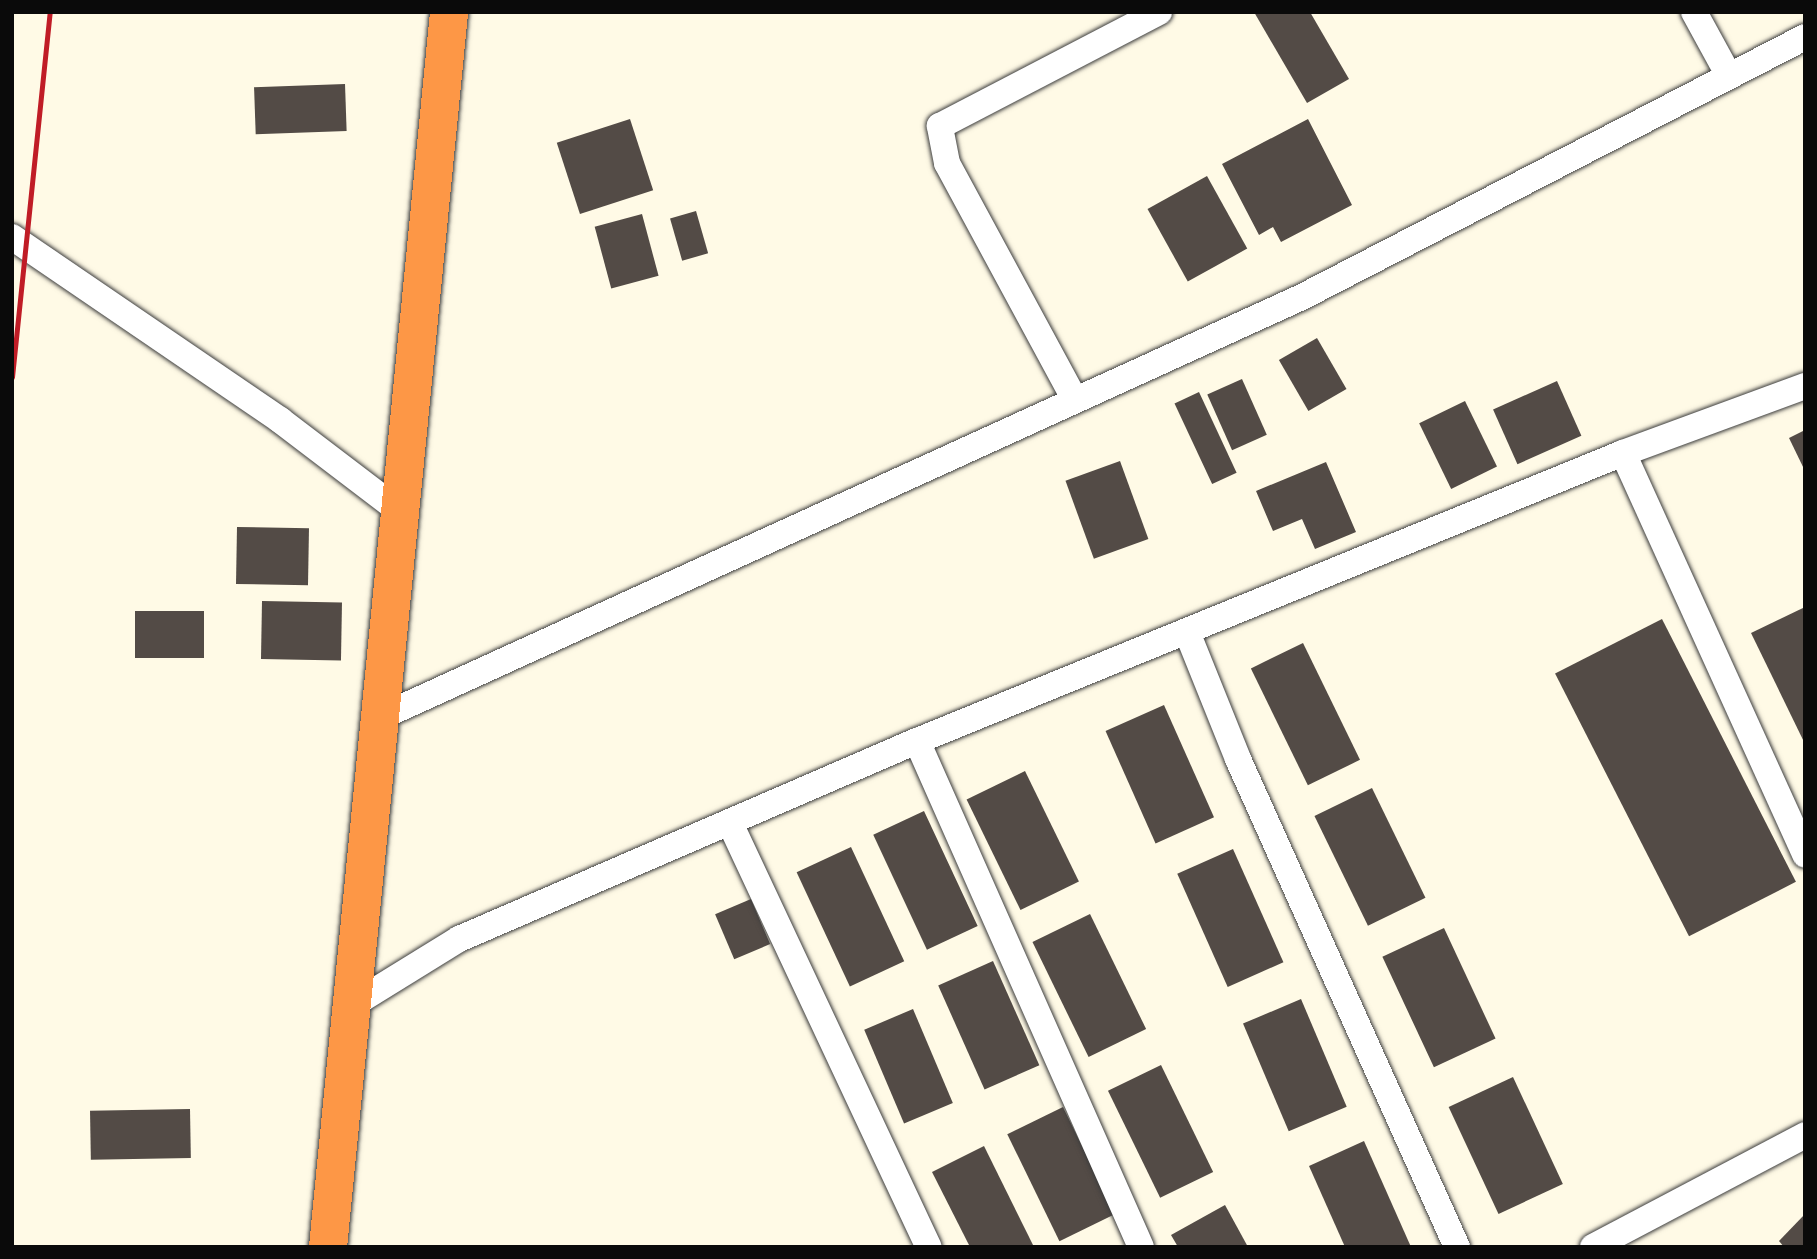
<!DOCTYPE html>
<style>
body{margin:0}
#map{position:relative;width:1817px;height:1259px;overflow:hidden;background:#fffae6;font-family:"Playfair Display",serif}
div>[style]{position:absolute}
.building>*{inset:0;background:#534b46;transform-origin:0 0}
.roads{filter:drop-shadow(0 0 2px #3d3d3d) drop-shadow(0 0 2px #3d3d3d)}
.street>*{height:26px;margin:-13px;padding:0 13px;transform-origin:13px;border-radius:13px;background:#fff}
.highway>*{height:38px;margin:-19px;padding:0 19px;transform-origin:19px;border-radius:19px;background:#fd9746}
.rail>*{height:5px;margin:-2.5px;padding:0 2.5px;transform-origin:2.5px;border-radius:2.5px;background:#c01c26}
span{translate:-50% -50%;white-space:nowrap;text-align:center;line-height:1.15;-webkit-text-stroke:7px #fff;paint-order:stroke}
.frame{position:absolute;inset:0;border:14px solid #0a0a0a;pointer-events:none}
</style>
<div id="map">
<div class="building">
<div style="clip-path:polygon(1254px 12px,1310px 12px,1349px 79px,1307px 103px)"></div>
<div style="left:345px;top:84px;width:47px;height:91px;rotate:88deg"></div>
<div style="left:630px;top:119px;width:75px;height:77px;rotate:72deg"></div>
<div style="clip-path:polygon(1308px 119px,1352px 205px,1281px 242px,1273px 227px,1259px 235px,1222px 164px)"></div>
<div style="left:1207px;top:176px;width:83px;height:68px;rotate:61deg"></div>
<div style="left:696px;top:211px;width:44px;height:27px;rotate:74deg"></div>
<div style="left:642px;top:214px;width:64px;height:49px;rotate:75deg"></div>
<div style="left:1317px;top:338px;width:59px;height:44px;rotate:60deg"></div>
<div style="left:1242px;top:379px;width:61px;height:38px;rotate:66deg"></div>
<div style="left:1557px;top:381px;width:60px;height:70px;rotate:66deg"></div>
<div style="left:1199px;top:392px;width:89px;height:27px;rotate:65deg"></div>
<div style="left:1465px;top:401px;width:73px;height:51px;rotate:64deg"></div>
<div style="clip-path:polygon(1805px 430px,1805px 471px,1789px 438px)"></div>
<div style="left:1120px;top:461px;width:83px;height:58px;rotate:70deg"></div>
<div style="clip-path:polygon(1326px 462px,1356px 532px,1315px 549px,1302px 519px,1273px 531px,1256px 491px)"></div>
<div style="left:237px;top:527px;width:72px;height:57px;rotate:1deg"></div>
<div style="left:262px;top:601px;width:80px;height:58px;rotate:1deg"></div>
<div style="clip-path:polygon(1805px 607px,1805px 744px,1751px 633px)"></div>
<div style="left:135px;top:611px;width:69px;height:47px"></div>
<div style="left:1662px;top:619px;width:295px;height:120px;rotate:63deg"></div>
<div style="left:1303px;top:643px;width:130px;height:58px;rotate:64deg"></div>
<div style="left:1164px;top:705px;width:123px;height:64px;rotate:66deg"></div>
<div style="left:1025px;top:771px;width:123px;height:65px;rotate:64deg"></div>
<div style="left:1372px;top:788px;width:122px;height:64px;rotate:64deg"></div>
<div style="left:924px;top:811px;width:127px;height:56px;rotate:65deg"></div>
<div style="left:851px;top:847px;width:126px;height:60px;rotate:65deg"></div>
<div style="left:1233px;top:849px;width:124px;height:61px;rotate:66deg"></div>
<div style="left:751px;top:899px;width:49px;height:39px;rotate:67deg"></div>
<div style="left:1090px;top:914px;width:128px;height:64px;rotate:64deg"></div>
<div style="left:1444px;top:928px;width:122px;height:68px;rotate:65deg"></div>
<div style="left:993px;top:961px;width:114px;height:60px;rotate:66deg"></div>
<div style="left:1301px;top:999px;width:117px;height:63px;rotate:67deg"></div>
<div style="left:913px;top:1009px;width:102px;height:53px;rotate:67deg"></div>
<div style="left:1161px;top:1065px;width:119px;height:59px;rotate:64deg"></div>
<div style="left:1513px;top:1077px;width:118px;height:71px;rotate:65deg"></div>
<div style="left:1063px;top:1107px;width:119px;height:62px;rotate:64deg"></div>
<div style="left:190px;top:1109px;width:49px;height:100px;rotate:89deg"></div>
<div style="clip-path:polygon(1364px 1141px,1411px 1247px,1345px 1247px,1309px 1166px)"></div>
<div style="clip-path:polygon(984px 1146px,1034px 1247px,970px 1247px,932px 1172px)"></div>
<div style="clip-path:polygon(1225px 1205px,1248px 1247px,1178px 1247px,1171px 1235px)"></div>
<div style="clip-path:polygon(1805px 1214px,1805px 1247px,1784px 1247px,1779px 1241px)"></div>
</div>
<div class="roads">
<div class="street">
<div style="left:1694px;top:12px;width:73px;rotate:61.3deg"></div>
<div style="left:12px;top:237px;width:325px;rotate:34.3deg"></div>
<div style="left:280px;top:420px;width:153px;rotate:37.3deg"></div>
<div style="left:1075px;top:400px;width:269px;rotate:-118.4deg"></div>
<div style="left:947px;top:163px;width:38px;rotate:-101deg"></div>
<div style="left:940px;top:126px;width:247px;rotate:-27.5deg"></div>
<div style="left:1623px;top:453px;width:441px;rotate:65.6deg"></div>
<div style="left:1187px;top:632px;width:137px;rotate:68.1deg"></div>
<div style="left:1238px;top:759px;width:535px;rotate:65.83deg"></div>
<div style="left:383px;top:716px;width:1010px;rotate:-24.51deg"></div>
<div style="left:1302px;top:297px;width:566px;rotate:-27.33deg"></div>
<div style="left:917px;top:741px;width:553px;rotate:66.12deg"></div>
<div style="left:730px;top:823px;width:468px;rotate:64.9deg"></div>
<div style="left:352px;top:1005px;width:126px;rotate:-31.7deg"></div>
<div style="left:459px;top:939px;width:499px;rotate:-23.4deg"></div>
<div style="left:917px;top:741px;width:762px;rotate:-22.19deg"></div>
<div style="left:1623px;top:453px;width:194px;rotate:-20.2deg"></div>
<div style="left:1593px;top:1247px;width:240px;rotate:-27.8deg"></div>
</div>
<div class="highway">
<div style="left:328px;top:1247px;width:1241px;rotate:-84.4deg"></div>
</div>
</div>
<div class="rail">
<div style="left:12px;top:377px;width:367px;rotate:-84.1deg"></div>
</div>
<div class="frame"></div>
</div>
